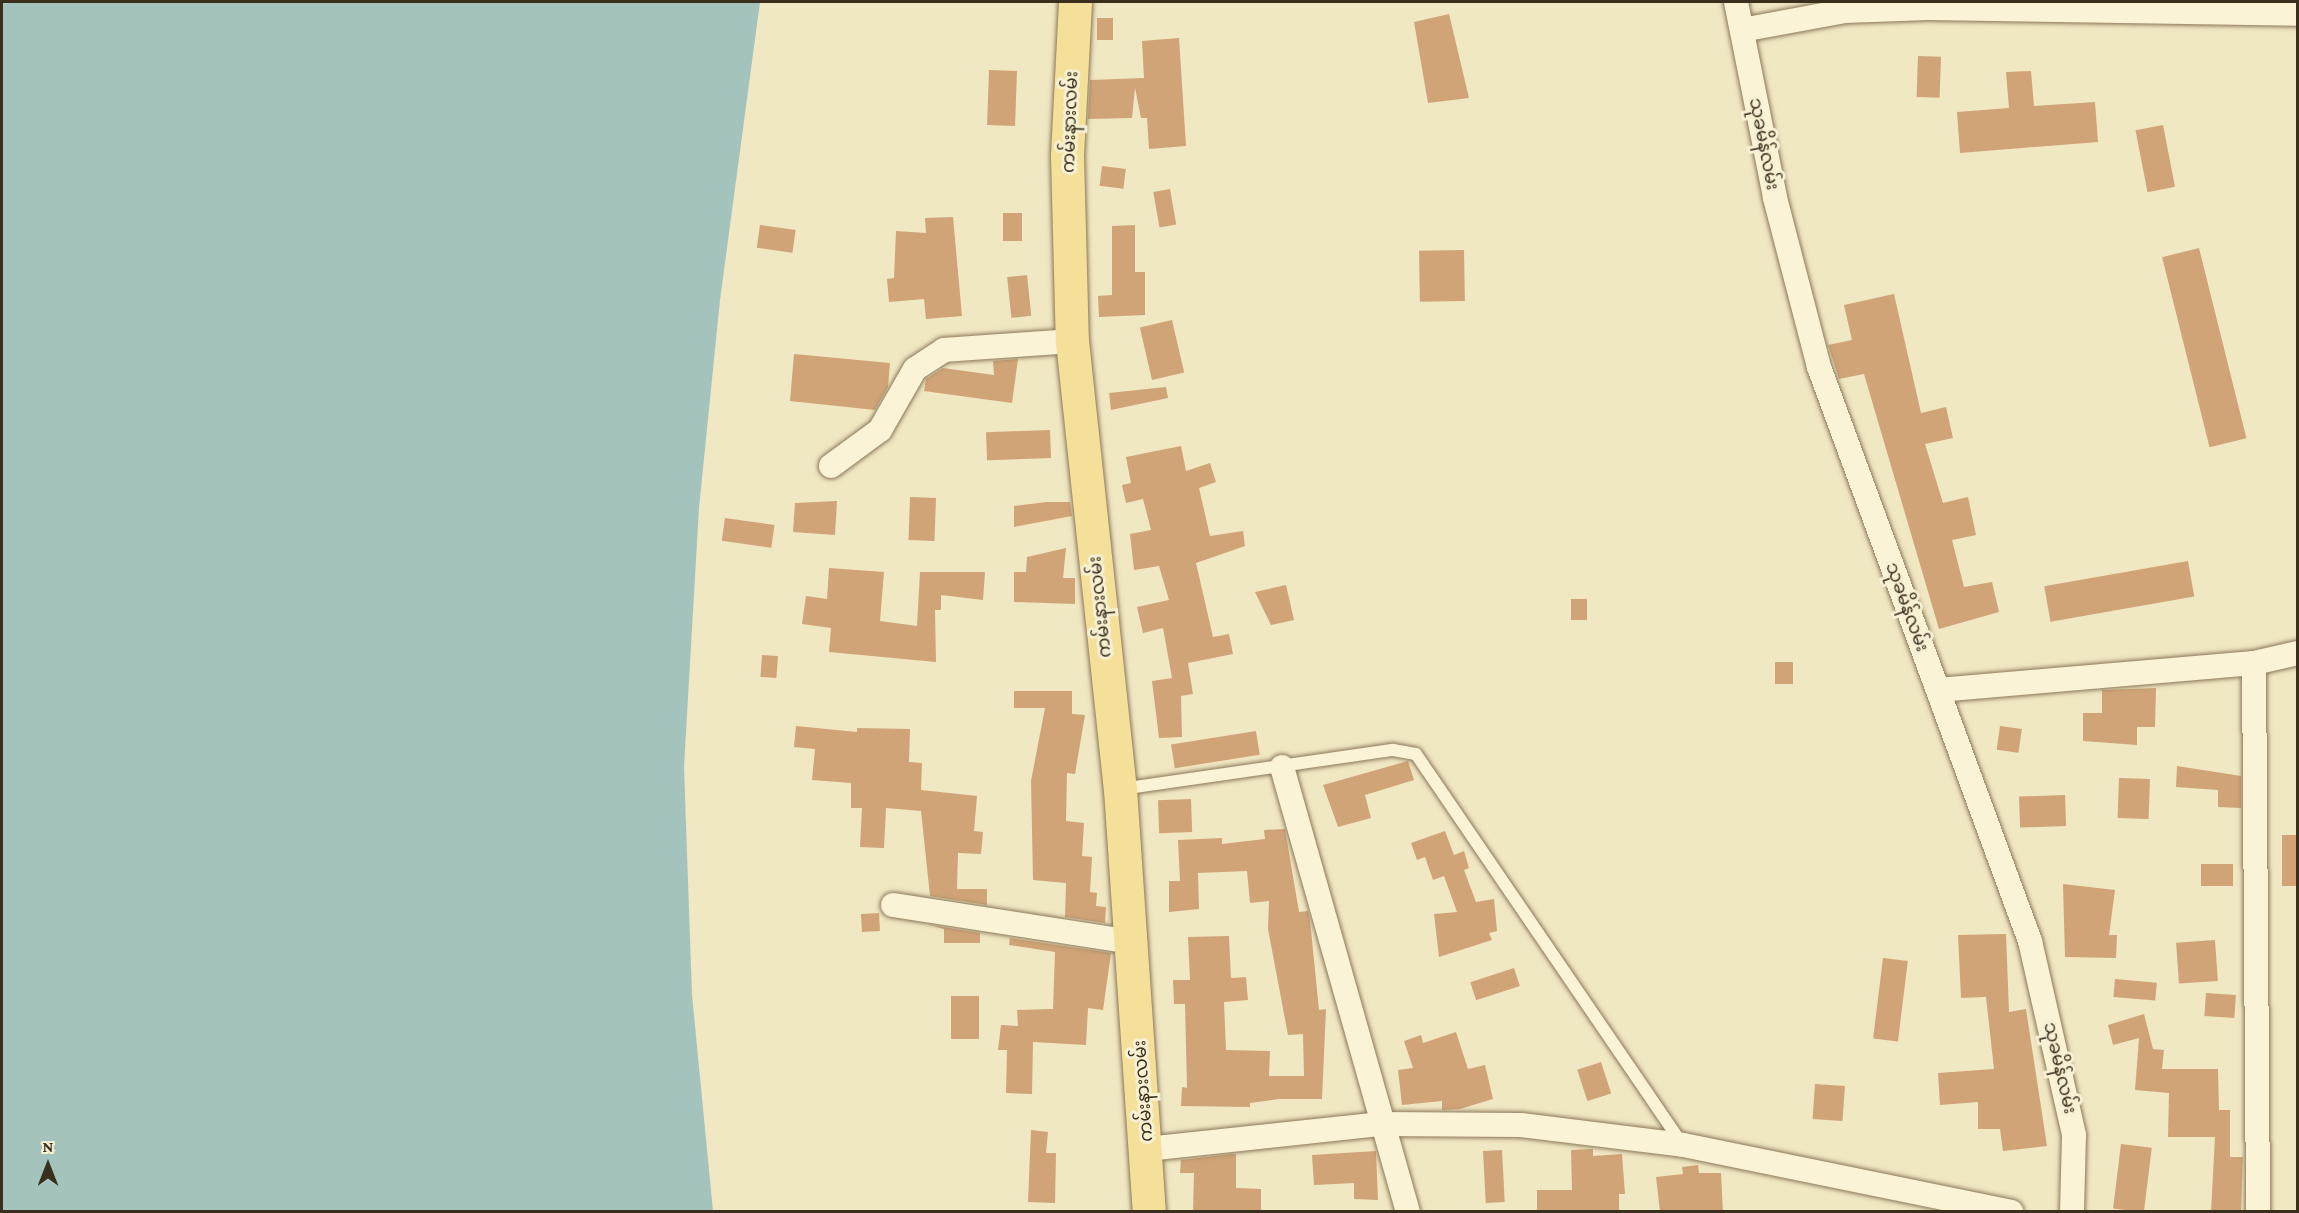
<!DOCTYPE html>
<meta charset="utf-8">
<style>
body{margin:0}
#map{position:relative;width:2299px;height:1213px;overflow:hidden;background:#f0e7c3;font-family:"Crimson Pro","Noto Sans Myanmar",serif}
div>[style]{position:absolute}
.water>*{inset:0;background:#a5c3bd}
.building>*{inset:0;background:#d0a477;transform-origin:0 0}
.roads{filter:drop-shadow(0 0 2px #8b7859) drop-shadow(0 0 2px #8b7859)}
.lane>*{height:12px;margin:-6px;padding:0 6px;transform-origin:6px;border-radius:6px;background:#faf3d6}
.street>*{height:24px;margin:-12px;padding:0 12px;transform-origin:12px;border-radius:12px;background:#faf3d6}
.primary>*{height:33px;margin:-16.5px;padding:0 16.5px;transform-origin:16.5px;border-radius:16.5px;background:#f5e099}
span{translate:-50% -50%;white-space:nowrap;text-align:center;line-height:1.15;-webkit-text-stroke:6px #f7f0d3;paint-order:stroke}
.street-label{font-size:18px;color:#3a2e1d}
.frame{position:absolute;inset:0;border:3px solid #3a2e1d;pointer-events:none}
.north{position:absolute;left:18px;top:1135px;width:60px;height:60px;-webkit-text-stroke:4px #f7f0d3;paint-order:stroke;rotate:0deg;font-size:16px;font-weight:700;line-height:24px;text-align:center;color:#3a2e1d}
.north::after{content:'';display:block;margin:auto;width:21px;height:27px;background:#3a2e1d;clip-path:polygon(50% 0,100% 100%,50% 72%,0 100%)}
</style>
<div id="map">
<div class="water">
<div style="clip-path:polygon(2px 2px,760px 2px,720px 300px,699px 508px,684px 767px,692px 995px,713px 1211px,2px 1211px)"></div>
</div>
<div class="building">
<div style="clip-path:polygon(1449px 14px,1469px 98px,1428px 103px,1414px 22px)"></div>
<div style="left:1097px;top:18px;width:16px;height:22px"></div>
<div style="clip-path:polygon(1179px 38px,1186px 146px,1149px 149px,1147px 118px,1141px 118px,1135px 88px,1132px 118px,1088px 119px,1090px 80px,1144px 78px,1142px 41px)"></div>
<div style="left:1918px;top:56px;width:23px;height:41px;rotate:2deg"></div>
<div style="left:989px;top:70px;width:28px;height:55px;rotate:2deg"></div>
<div style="clip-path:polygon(2031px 71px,2034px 106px,2095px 102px,2098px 142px,1960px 153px,1957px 112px,2009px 108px,2006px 72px)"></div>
<div style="left:2163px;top:125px;width:63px;height:28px;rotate:79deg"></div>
<div style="left:1102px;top:166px;width:24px;height:20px;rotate:7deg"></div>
<div style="left:1170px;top:189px;width:36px;height:17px;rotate:80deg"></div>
<div style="left:1003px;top:213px;width:19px;height:28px"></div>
<div style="clip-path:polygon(953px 217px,962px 316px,926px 319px,924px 299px,889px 302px,887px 279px,894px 278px,896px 231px,926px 233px,925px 218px)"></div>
<div style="left:760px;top:225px;width:36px;height:23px;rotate:8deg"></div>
<div style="clip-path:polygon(1135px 225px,1135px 272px,1145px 272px,1145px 315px,1099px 317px,1098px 296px,1112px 295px,1112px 226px)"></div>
<div style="left:2199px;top:248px;width:196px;height:38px;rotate:76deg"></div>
<div style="left:1464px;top:250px;width:51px;height:45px;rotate:89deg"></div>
<div style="left:1027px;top:275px;width:41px;height:20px;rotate:84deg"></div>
<div style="clip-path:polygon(1894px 294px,1921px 413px,1946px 407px,1953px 438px,1925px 444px,1943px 503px,1968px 497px,1976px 535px,1952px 540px,1964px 587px,1992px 582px,1999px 612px,1939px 629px,1864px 374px,1839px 379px,1828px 345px,1852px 340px,1844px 305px)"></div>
<div style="left:1172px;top:320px;width:54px;height:33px;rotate:77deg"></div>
<div style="clip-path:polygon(794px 354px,890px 363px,888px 387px,875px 410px,790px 401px)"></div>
<div style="clip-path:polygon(1018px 359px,1012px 403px,924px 391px,926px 379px,943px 368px,994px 375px,993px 361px)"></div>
<div style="clip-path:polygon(1166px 387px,1168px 398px,1111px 410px,1109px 393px)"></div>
<div style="left:1050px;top:430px;width:28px;height:64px;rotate:88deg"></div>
<div style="clip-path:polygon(1181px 446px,1186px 471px,1210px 463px,1216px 482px,1199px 488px,1210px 536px,1243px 531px,1245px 546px,1196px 563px,1213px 637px,1229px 634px,1233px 654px,1188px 663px,1193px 694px,1181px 696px,1182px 737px,1159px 738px,1152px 681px,1172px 678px,1163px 628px,1143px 633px,1137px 607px,1169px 600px,1159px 566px,1134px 570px,1130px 534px,1151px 530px,1143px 499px,1126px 503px,1122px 485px,1131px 483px,1126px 457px)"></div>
<div style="left:910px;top:497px;width:26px;height:43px;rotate:2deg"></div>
<div style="clip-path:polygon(837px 501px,835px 535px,793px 532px,795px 503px)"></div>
<div style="clip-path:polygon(1047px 502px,1070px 502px,1072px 516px,1014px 527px,1014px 506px)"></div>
<div style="left:725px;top:518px;width:50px;height:23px;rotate:8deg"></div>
<div style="clip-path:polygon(1066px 548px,1063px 578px,1075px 578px,1075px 604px,1014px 602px,1014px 572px,1026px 572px,1027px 557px)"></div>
<div style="left:2188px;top:561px;width:36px;height:146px;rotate:80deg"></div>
<div style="clip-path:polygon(829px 568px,884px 572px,880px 621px,917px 626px,920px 572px,985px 572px,983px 600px,941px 595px,941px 610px,935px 610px,936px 662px,829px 652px,831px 628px,802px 624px,806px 596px,827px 599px)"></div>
<div style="clip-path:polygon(1286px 585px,1294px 620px,1271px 625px,1255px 592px)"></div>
<div style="left:1571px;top:599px;width:16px;height:21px"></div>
<div style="left:762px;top:655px;width:16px;height:22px;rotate:4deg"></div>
<div style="left:1775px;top:662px;width:18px;height:22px"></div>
<div style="clip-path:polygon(2156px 688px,2155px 727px,2137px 727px,2137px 745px,2083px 741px,2083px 713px,2102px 713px,2102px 690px)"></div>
<div style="clip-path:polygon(1014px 691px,1072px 691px,1072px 714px,1085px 715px,1075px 774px,1067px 773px,1066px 821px,1084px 823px,1082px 856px,1092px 857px,1090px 892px,1097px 893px,1096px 906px,1106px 907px,1105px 923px,1065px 917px,1066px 883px,1033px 880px,1031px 781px,1045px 708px,1014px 708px)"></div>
<div style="clip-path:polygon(796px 726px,857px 732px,857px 728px,910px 729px,909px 762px,922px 763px,921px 790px,977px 796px,974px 831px,983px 832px,981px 854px,958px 853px,957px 889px,987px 889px,987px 905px,930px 896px,921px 811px,886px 808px,884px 848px,860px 847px,862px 808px,851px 808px,851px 783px,812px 780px,815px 749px,794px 747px)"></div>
<div style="left:2000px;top:726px;width:22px;height:24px;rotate:8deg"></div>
<div style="left:1256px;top:731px;width:24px;height:86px;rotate:81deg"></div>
<div style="clip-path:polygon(1408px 761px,1414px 780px,1365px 795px,1371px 818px,1338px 827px,1323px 785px)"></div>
<div style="clip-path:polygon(2177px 766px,2241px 776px,2241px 808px,2218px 807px,2218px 790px,2176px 787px)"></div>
<div style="left:2119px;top:778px;width:31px;height:40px;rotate:2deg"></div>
<div style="left:2065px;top:795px;width:31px;height:46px;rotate:88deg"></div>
<div style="left:1191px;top:799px;width:33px;height:33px;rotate:88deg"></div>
<div style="clip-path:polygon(1285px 829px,1299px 912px,1308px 911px,1310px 920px,1319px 1010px,1326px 1009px,1322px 1099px,1279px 1099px,1250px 1103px,1250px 1107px,1181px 1106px,1182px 1087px,1187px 1088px,1185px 1004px,1174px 1004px,1173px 980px,1190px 980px,1188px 937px,1229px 936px,1231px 978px,1246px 977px,1248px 1000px,1224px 1002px,1226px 1050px,1270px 1051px,1269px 1076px,1304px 1076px,1303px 1034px,1288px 1035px,1268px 929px,1269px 901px,1250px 903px,1247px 871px,1198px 873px,1199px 909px,1169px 912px,1169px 881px,1180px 881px,1178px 840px,1222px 838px,1222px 844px,1265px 839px,1264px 830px)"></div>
<div style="clip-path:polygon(1445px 831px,1454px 855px,1464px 851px,1469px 868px,1464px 870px,1476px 902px,1494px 899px,1497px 931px,1489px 933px,1492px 940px,1439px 957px,1434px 914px,1457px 912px,1444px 876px,1433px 880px,1425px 857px,1417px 860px,1411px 843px)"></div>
<div style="left:2282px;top:835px;width:16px;height:51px"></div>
<div style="left:2201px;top:864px;width:32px;height:22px"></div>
<div style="clip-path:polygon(2063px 884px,2115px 890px,2109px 935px,2117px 935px,2116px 958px,2065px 957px)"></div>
<div style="left:879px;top:913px;width:18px;height:18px;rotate:87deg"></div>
<div style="clip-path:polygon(930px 925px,980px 933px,980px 943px,944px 943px,944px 929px)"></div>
<div style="clip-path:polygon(2006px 934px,2009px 1012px,2026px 1009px,2047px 1146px,2003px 1151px,2000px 1129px,1978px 1129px,1978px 1102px,1940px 1105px,1938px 1073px,1994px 1069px,1986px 997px,1961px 998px,1958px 935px)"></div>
<div style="clip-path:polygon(1010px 938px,1111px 953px,1103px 1010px,1088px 1008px,1086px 1045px,1033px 1042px,1032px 1094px,1006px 1093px,1007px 1050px,998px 1050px,1001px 1025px,1018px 1026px,1017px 1010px,1053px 1009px,1055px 952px,1009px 945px)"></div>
<div style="left:2215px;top:940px;width:41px;height:39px;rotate:86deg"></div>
<div style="left:1883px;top:958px;width:25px;height:81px;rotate:7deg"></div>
<div style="left:1514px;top:968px;width:19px;height:46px;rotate:72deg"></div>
<div style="left:2115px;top:979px;width:42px;height:18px;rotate:5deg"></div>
<div style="left:2206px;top:993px;width:30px;height:23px;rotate:4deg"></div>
<div style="left:951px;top:996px;width:28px;height:43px"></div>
<div style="clip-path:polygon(2144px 1014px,2153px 1049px,2164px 1050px,2162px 1069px,2218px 1069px,2219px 1110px,2230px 1110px,2230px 1157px,2243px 1157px,2241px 1212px,2211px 1212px,2215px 1137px,2168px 1137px,2169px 1093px,2135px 1090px,2139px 1038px,2113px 1045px,2108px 1025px)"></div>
<div style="clip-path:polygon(1456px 1032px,1468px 1069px,1485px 1065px,1493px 1099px,1460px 1109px,1442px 1110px,1442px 1101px,1402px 1105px,1398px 1070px,1413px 1068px,1404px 1041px,1421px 1035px,1423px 1043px)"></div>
<div style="left:1601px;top:1062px;width:33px;height:25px;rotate:72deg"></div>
<div style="left:1815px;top:1084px;width:30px;height:35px;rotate:4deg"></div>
<div style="clip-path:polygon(1031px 1130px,1048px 1132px,1046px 1153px,1056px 1153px,1055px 1203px,1028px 1202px)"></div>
<div style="left:2121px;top:1144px;width:31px;height:65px;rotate:7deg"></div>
<div style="clip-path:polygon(1593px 1149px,1593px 1156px,1622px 1154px,1625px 1194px,1619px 1194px,1619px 1212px,1537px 1212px,1537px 1190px,1572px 1190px,1571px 1150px)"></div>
<div style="left:1502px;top:1150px;width:52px;height:19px;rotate:87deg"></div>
<div style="clip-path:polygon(1376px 1151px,1378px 1200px,1354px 1199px,1354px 1183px,1314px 1185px,1312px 1155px)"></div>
<div style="clip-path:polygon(1232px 1154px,1236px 1154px,1236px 1188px,1261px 1189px,1261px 1212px,1193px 1212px,1194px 1173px,1180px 1173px,1181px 1160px)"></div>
<div style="clip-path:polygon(1698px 1165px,1699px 1173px,1721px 1173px,1723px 1212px,1660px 1212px,1656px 1177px,1683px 1174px,1682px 1167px)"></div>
</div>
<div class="roads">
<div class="lane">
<div style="left:1121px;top:789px;width:275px;rotate:-8.2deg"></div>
<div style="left:1393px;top:750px;width:23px;rotate:10deg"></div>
<div style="left:1416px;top:754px;width:473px;rotate:55.7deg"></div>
</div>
<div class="street">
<div style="left:1736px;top:2px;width:200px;rotate:78.7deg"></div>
<div style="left:1775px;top:198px;width:175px;rotate:75.4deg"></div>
<div style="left:1819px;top:367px;width:612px;rotate:69.82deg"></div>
<div style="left:2030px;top:941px;width:199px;rotate:77.2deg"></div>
<div style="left:2074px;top:1135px;width:77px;rotate:91.5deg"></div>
<div style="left:1742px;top:30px;width:105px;rotate:-10.5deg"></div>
<div style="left:1845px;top:11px;width:83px;rotate:-2.1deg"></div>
<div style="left:1928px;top:8px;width:370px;rotate:0.9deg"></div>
<div style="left:831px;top:466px;width:61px;rotate:-36.3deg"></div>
<div style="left:880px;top:430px;width:70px;rotate:-60.2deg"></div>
<div style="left:915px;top:369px;width:35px;rotate:-33deg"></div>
<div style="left:944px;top:350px;width:128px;rotate:-4deg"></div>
<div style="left:2254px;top:663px;width:549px;rotate:89.58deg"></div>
<div style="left:1938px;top:690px;width:317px;rotate:-4.9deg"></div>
<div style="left:2254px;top:663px;width:45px;rotate:-12.8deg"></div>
<div style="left:1282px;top:767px;width:462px;rotate:74.2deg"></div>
<div style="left:893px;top:905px;width:242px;rotate:8.8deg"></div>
<div style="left:1147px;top:1149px;width:236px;rotate:-6.1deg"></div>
<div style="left:1382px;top:1124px;width:139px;rotate:0.4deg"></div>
<div style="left:1521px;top:1125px;width:163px;rotate:7deg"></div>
<div style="left:1683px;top:1145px;width:335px;rotate:11.5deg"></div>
</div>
<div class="primary">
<div style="left:1075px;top:2px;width:154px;rotate:93deg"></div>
<div style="left:1067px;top:156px;width:185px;rotate:88.5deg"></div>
<div style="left:1072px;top:341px;width:451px;rotate:83.9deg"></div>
<div style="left:1120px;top:789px;width:424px;rotate:86.1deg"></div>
</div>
</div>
<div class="street-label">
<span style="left:1070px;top:122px;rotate:-88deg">ကမ်းနားလမ်း</span>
<span style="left:1764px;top:144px;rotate:79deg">သုခမိန်လမ်း</span>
<span style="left:1100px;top:607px;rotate:-96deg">ကမ်းနားလမ်း</span>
<span style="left:1907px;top:607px;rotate:70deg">သုခမိန်လမ်း</span>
<span style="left:2060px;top:1068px;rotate:77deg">သုခမိန်လမ်း</span>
<span style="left:1143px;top:1091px;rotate:-94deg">ကမ်းနားလမ်း</span>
</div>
<div class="frame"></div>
<div class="north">N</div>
</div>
